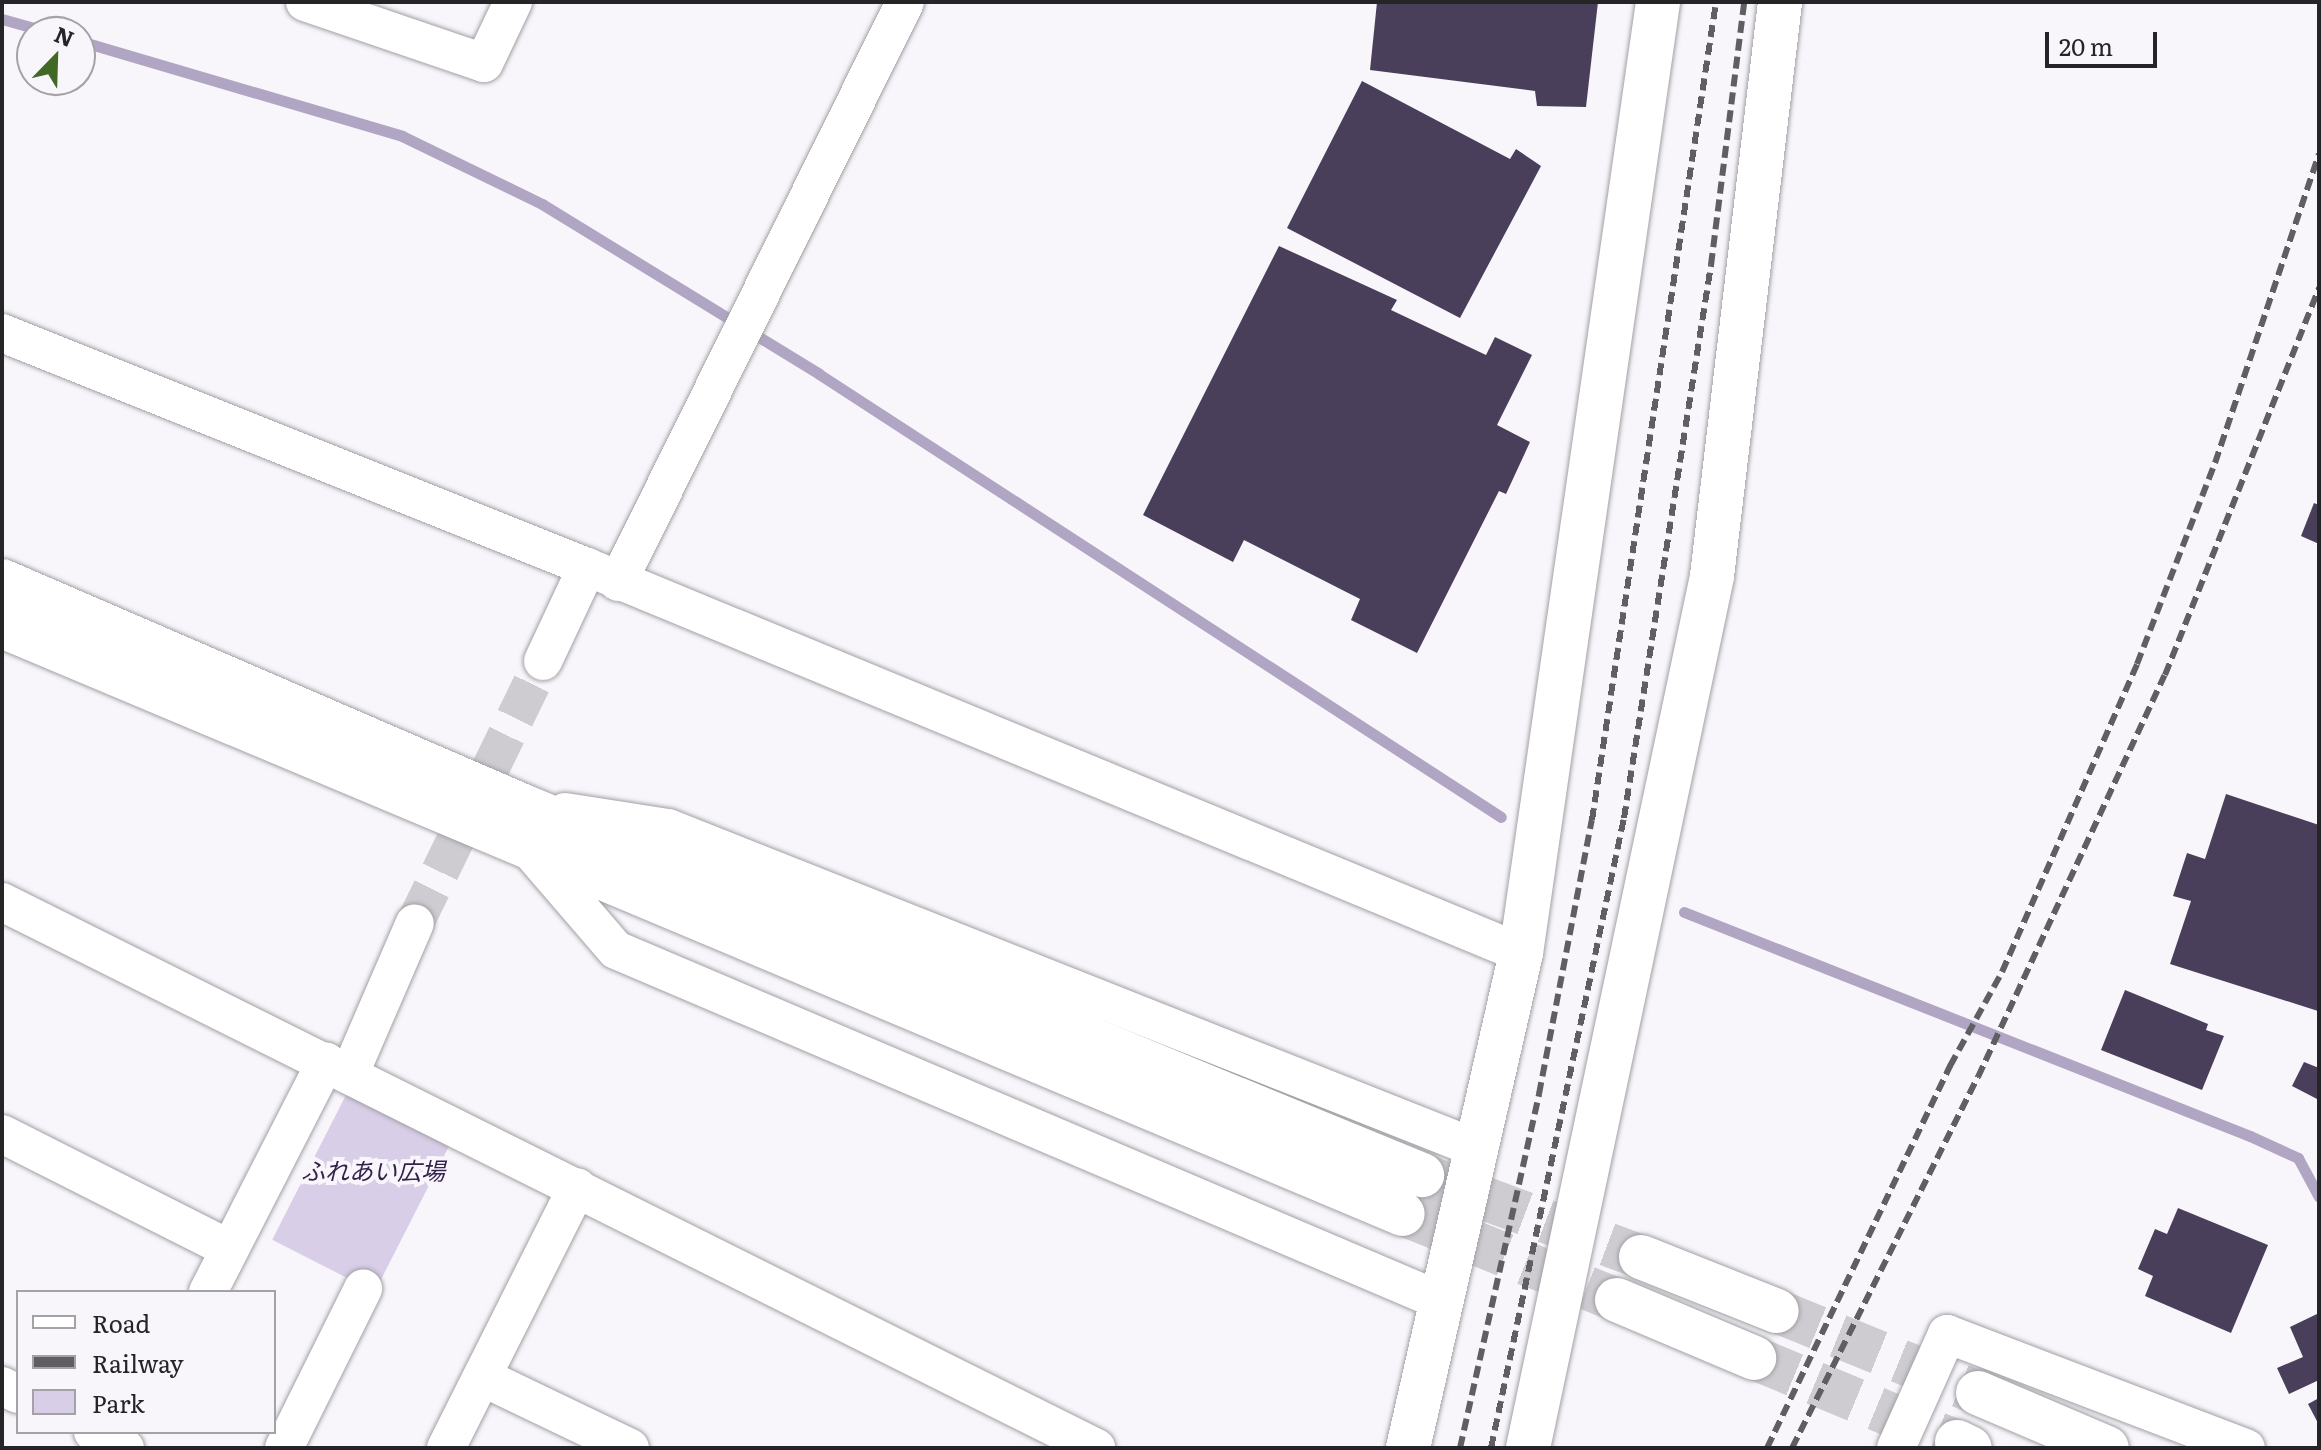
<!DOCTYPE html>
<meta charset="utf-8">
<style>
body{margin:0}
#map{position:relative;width:2321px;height:1450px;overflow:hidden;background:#f8f6fb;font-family:Literata,"Noto Sans JP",serif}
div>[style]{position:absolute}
.green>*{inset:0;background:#d8cee8;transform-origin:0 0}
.stream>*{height:11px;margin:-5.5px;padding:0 5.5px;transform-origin:5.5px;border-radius:5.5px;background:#b1a5c4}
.building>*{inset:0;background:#4a3f5a}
.street-tunnel>*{height:38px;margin-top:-19px;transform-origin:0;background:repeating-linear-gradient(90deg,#ceccd1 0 38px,transparent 0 57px)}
.secondary-tunnel>*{height:44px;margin-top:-22px;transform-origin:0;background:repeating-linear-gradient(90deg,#ceccd1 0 44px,transparent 0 66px)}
.roads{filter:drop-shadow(0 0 2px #a2a0a5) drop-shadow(0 0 2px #a2a0a5)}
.street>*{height:38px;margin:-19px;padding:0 19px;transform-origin:19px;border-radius:19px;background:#fff}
.secondary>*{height:44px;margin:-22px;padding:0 22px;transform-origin:22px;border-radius:22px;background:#fff}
.rail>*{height:6px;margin-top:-3px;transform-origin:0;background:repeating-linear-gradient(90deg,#5f5f61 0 12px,transparent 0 18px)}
span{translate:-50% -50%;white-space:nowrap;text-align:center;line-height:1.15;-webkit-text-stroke:8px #f8f6fb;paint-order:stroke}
.park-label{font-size:24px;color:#35224c;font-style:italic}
.frame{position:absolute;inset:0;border:4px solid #252527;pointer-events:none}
.legend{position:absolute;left:16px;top:1290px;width:260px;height:144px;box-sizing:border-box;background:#f8f6fb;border:2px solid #a4a2a6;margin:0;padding:10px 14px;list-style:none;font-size:24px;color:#252527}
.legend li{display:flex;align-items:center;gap:16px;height:40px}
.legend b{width:40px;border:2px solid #a4a2a6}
.north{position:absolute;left:16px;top:16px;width:80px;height:80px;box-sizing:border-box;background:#f8f6fb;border:2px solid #a4a2a6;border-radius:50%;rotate:23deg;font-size:22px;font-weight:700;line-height:32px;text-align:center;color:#252527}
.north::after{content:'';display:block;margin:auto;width:28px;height:36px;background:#426924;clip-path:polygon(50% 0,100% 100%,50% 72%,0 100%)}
.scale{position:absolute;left:2045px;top:32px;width:112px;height:36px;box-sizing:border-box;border:4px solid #252527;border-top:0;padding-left:10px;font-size:24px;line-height:28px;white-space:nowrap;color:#252527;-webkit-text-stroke:6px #f8f6fb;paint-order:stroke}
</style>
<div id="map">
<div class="green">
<div style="left:348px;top:1091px;width:115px;height:167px;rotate:27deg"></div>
</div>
<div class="stream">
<div style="left:2px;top:19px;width:48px;rotate:15.8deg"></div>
<div style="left:80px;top:41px;width:336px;rotate:16.4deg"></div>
<div style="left:402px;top:136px;width:156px;rotate:25.9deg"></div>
<div style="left:542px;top:204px;width:325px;rotate:31.5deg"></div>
<div style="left:819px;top:374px;width:813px;rotate:33.01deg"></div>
<div style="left:1684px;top:912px;width:609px;rotate:21.59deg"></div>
<div style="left:2250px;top:1136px;width:53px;rotate:24.6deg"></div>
<div style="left:2298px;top:1158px;width:44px;rotate:61.7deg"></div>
</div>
<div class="building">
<div style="clip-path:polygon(1377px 2px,1598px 2px,1586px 107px,1537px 106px,1535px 91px,1370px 70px)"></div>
<div style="clip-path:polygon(1362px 81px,1510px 159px,1516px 149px,1541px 166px,1460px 318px,1287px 228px)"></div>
<div style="clip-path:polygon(1279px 246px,1397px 300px,1391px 310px,1486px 355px,1495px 337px,1532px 355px,1497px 425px,1530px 442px,1506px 494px,1499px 491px,1417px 653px,1351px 620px,1360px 599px,1244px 540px,1233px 562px,1143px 515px)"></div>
<div style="clip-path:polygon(2314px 503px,2319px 505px,2319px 544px,2301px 536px)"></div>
<div style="clip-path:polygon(2226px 794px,2319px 825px,2318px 1011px,2170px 964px,2191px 901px,2173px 896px,2187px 853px,2205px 859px)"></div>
<div style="clip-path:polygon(2125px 990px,2208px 1024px,2206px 1030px,2224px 1036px,2202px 1090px,2101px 1050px)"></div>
<div style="clip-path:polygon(2304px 1062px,2319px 1068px,2319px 1100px,2292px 1086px)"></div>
<div style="clip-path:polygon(2178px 1208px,2268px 1245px,2231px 1333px,2145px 1296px,2153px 1276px,2138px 1269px,2155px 1229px,2167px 1234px)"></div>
<div style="clip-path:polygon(2319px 1313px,2319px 1380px,2289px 1394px,2277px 1368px,2303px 1357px,2290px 1327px)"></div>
<div style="clip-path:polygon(2319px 1398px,2319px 1425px,2308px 1404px)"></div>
</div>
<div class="street-tunnel">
<div style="left:415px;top:923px;width:292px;rotate:-64deg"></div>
</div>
<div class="secondary-tunnel">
<div style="left:1422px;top:1175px;width:234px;rotate:20.5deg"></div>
<div style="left:1403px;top:1214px;width:231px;rotate:21.9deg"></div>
<div style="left:1777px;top:1311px;width:217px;rotate:22.2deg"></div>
<div style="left:1754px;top:1358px;width:220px;rotate:22.5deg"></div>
</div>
<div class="roads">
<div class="street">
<div style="left:305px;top:2px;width:189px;rotate:18.8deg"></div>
<div style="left:484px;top:63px;width:68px;rotate:-64.6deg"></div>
<div style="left:2px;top:333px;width:630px;rotate:21.8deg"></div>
<div style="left:587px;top:567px;width:1011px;rotate:22.45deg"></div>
<div style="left:618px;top:582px;width:647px;rotate:-63.67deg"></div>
<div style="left:543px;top:661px;width:104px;rotate:-64.9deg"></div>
<div style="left:565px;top:812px;width:104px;rotate:8.8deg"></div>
<div style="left:668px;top:828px;width:871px;rotate:21.62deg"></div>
<div style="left:529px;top:849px;width:133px;rotate:49.3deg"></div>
<div style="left:616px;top:950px;width:897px;rotate:23.05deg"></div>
<div style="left:2px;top:902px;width:1223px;rotate:26.52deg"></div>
<div style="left:350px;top:1073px;width:163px;rotate:-66.6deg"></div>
<div style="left:2px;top:1134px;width:255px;rotate:26.8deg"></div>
<div style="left:208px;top:1292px;width:259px;rotate:-62.9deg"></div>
<div style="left:482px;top:1377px;width:164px;rotate:25.6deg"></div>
<div style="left:2px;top:1386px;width:18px;rotate:27deg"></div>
<div style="left:93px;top:1432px;width:36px;rotate:27deg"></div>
<div style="left:284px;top:1448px;width:178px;rotate:-63.6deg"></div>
<div style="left:446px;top:1448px;width:292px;rotate:-63.3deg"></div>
<div style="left:1896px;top:1448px;width:125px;rotate:-65.9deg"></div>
<div style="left:1947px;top:1334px;width:320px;rotate:20.9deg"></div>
</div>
<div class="secondary">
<div style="left:2px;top:581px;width:568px;rotate:23.36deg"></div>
<div style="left:523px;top:806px;width:972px;rotate:22.32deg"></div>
<div style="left:2px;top:626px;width:1519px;rotate:22.77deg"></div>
<div style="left:1641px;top:1257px;width:146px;rotate:21.7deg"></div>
<div style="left:1617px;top:1300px;width:149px;rotate:22.9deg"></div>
<div style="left:1978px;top:1393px;width:140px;rotate:23.1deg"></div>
<div style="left:1957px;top:1442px;width:14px;rotate:25deg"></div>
<div style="left:1408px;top:1448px;width:508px;rotate:-77.14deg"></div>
<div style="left:1521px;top:953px;width:961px;rotate:-81.8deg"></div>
<div style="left:1528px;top:1448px;width:891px;rotate:-78.08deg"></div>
<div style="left:1712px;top:576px;width:578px;rotate:-83.24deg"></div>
</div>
</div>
<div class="rail">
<div style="left:1460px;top:1448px;width:363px;rotate:-77.4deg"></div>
<div style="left:1539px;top:1094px;width:279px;rotate:-79.1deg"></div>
<div style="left:1592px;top:820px;width:827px;rotate:-81.38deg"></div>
<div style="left:1491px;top:1448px;width:644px;rotate:-78.08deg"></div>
<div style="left:1624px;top:818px;width:560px;rotate:-81.06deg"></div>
<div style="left:1711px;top:265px;width:265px;rotate:-82.8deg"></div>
<div style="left:1767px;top:1448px;width:424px;rotate:-64.4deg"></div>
<div style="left:1950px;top:1066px;width:107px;rotate:-61deg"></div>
<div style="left:2002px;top:972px;width:336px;rotate:-66.3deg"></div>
<div style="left:2137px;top:664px;width:216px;rotate:-68.8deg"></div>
<div style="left:2215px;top:463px;width:326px;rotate:-71.4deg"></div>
<div style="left:1792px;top:1448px;width:415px;rotate:-63.4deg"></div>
<div style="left:1978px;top:1077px;width:443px;rotate:-65.1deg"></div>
<div style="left:2165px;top:675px;width:417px;rotate:-68.3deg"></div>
</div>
<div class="park-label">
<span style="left:373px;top:1170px">ふれあい広場</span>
</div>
<div class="frame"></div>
<ul class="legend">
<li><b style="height:10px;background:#fff"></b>Road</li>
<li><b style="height:10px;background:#5f5f61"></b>Railway</li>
<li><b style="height:22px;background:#d8cee8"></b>Park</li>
</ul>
<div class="north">N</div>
<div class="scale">20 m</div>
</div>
